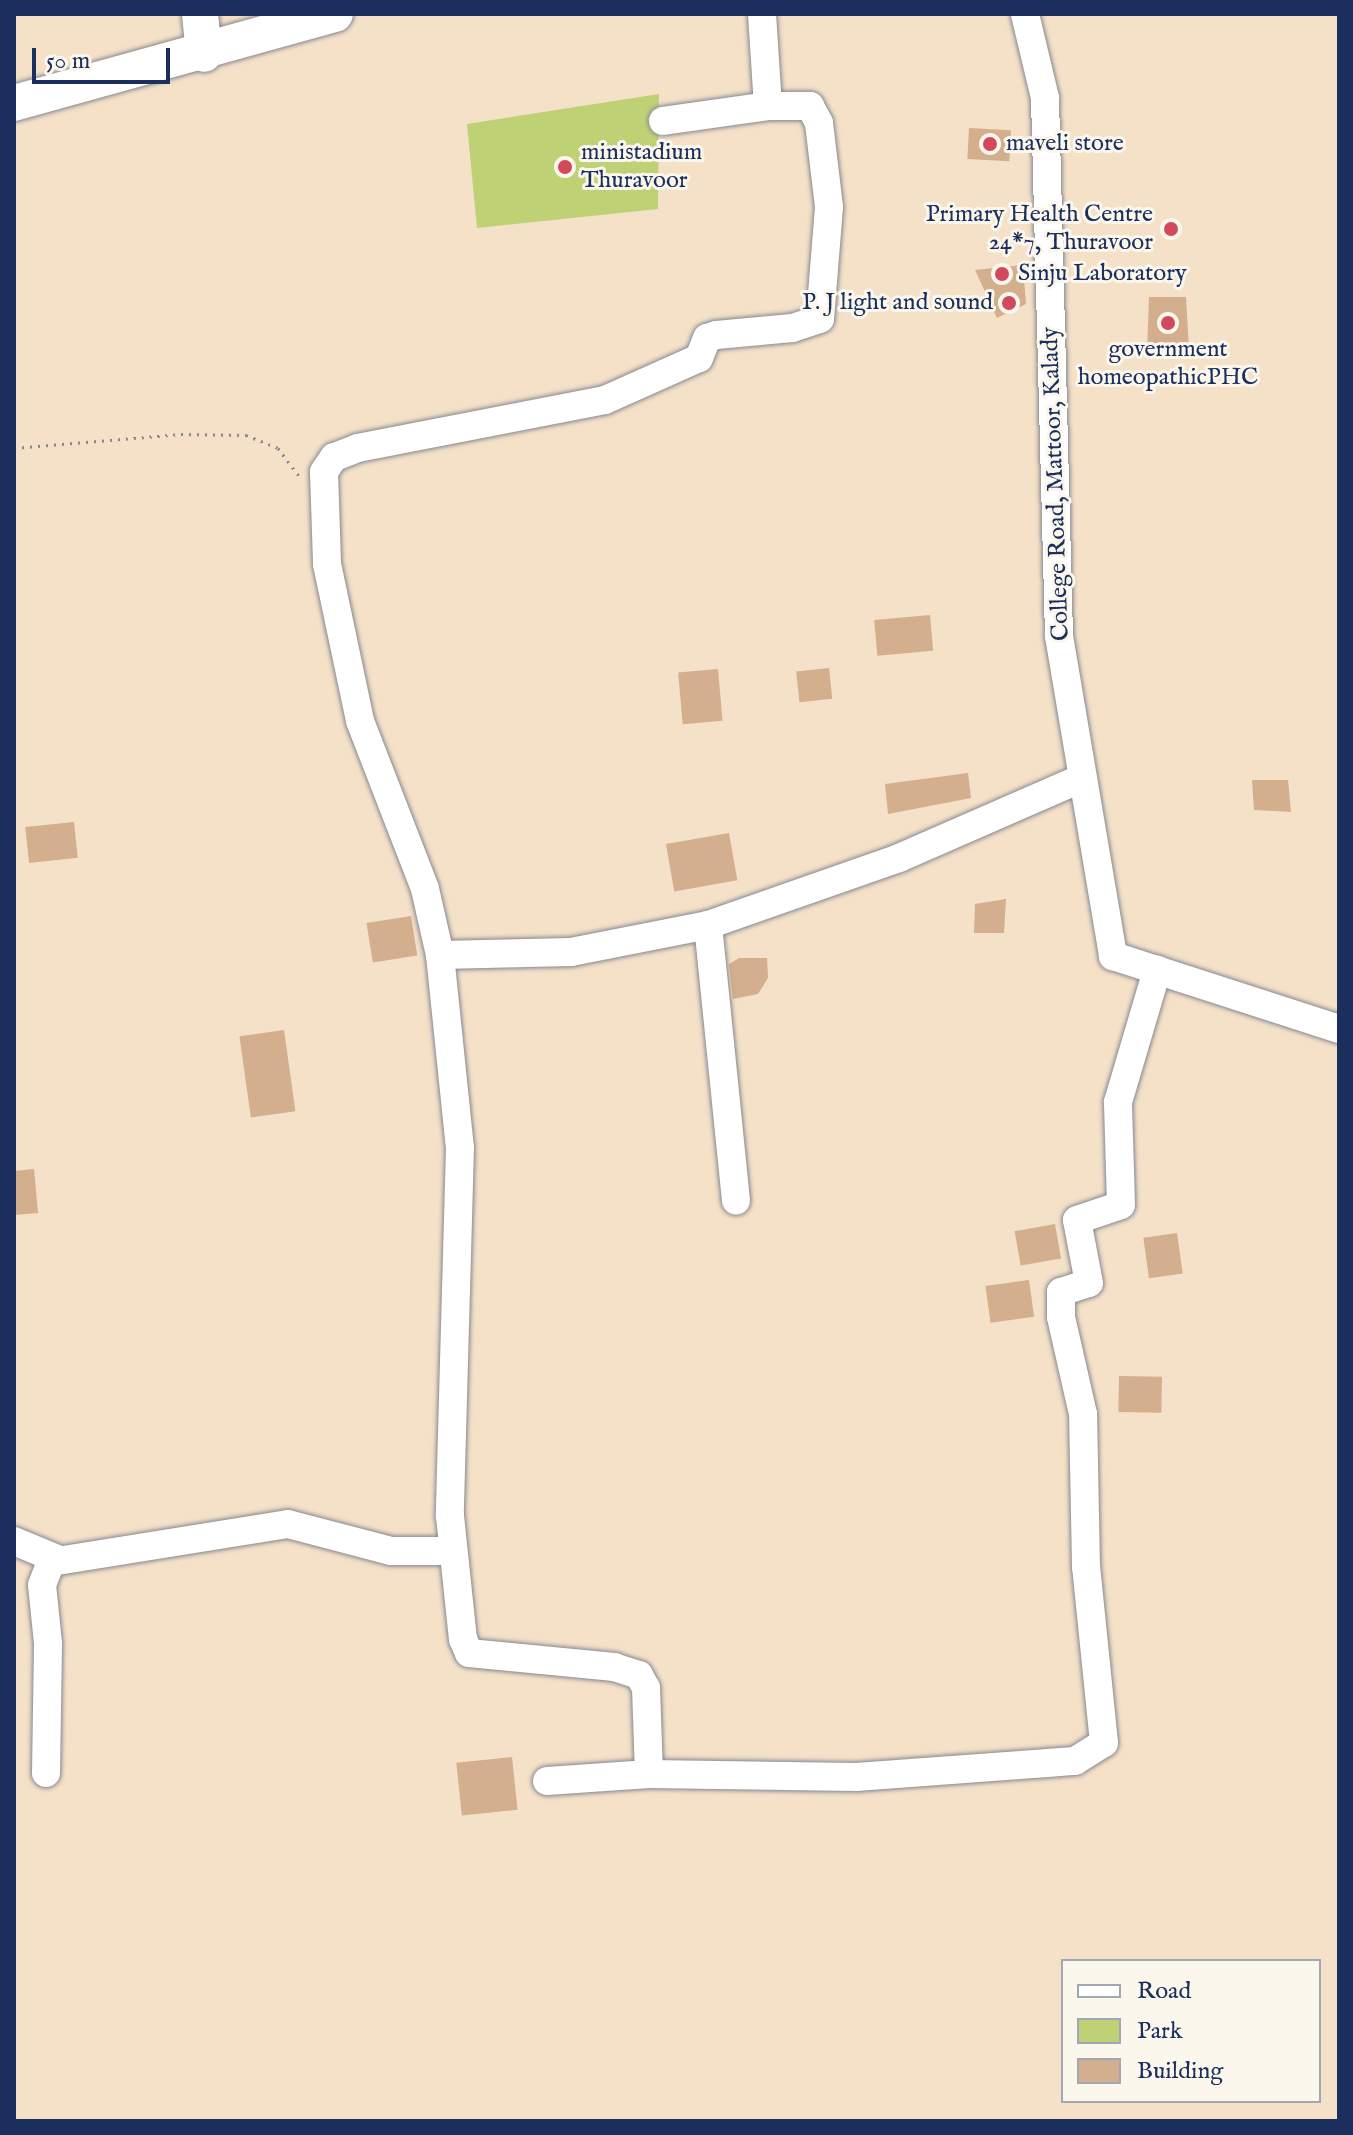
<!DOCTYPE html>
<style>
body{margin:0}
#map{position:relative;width:1353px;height:2135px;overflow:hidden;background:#f4e1c7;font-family:"IM FELL English",serif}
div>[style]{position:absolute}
.green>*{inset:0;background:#bed275}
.building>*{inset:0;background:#d3af8d;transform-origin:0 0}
.path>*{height:3px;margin-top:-1.5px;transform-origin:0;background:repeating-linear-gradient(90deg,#888892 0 2px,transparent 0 8px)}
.roads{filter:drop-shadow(0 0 2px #888892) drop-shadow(0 0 2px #888892)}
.minor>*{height:28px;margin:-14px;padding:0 14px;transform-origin:14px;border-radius:14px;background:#fff}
.major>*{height:36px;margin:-18px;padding:0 18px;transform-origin:18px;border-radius:18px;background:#fff}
.dots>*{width:22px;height:22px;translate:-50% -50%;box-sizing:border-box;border:4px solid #fbf7ec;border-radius:50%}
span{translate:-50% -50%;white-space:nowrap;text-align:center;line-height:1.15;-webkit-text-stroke:6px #fbf7ec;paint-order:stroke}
.poi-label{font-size:24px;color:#1b2f5e}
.left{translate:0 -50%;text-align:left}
.right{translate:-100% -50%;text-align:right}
.street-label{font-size:24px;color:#1b2f5e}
.frame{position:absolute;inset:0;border:16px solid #1b2f5e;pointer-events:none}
.legend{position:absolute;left:1061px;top:1959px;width:260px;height:144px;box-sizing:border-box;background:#fbf7ec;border:2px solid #a1a7b3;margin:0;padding:10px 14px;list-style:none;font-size:24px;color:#1b2f5e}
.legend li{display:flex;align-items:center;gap:16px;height:40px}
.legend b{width:40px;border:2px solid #a1a7b3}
.scale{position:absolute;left:32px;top:48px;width:138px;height:36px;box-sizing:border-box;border:4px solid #1b2f5e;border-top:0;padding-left:10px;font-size:24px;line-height:28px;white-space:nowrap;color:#1b2f5e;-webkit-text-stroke:6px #fbf7ec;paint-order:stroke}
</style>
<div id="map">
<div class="green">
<div style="clip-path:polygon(659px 94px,658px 209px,477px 228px,467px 124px)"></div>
</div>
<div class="building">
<div style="left:969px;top:128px;width:42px;height:31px;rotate:3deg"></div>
<div style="clip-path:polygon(1032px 264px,1033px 276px,1024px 278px,1026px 304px,997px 318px,975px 270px)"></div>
<div style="clip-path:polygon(1149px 297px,1186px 297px,1189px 349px,1147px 352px)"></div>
<div style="left:930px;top:615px;width:36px;height:56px;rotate:85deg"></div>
<div style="left:829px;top:668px;width:31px;height:33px;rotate:84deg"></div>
<div style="left:718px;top:669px;width:52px;height:40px;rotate:85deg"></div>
<div style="clip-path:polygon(968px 773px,971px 798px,888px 814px,885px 784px)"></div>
<div style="clip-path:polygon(1252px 780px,1288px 780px,1291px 812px,1254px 810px)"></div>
<div style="left:74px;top:822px;width:36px;height:49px;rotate:84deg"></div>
<div style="left:729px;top:833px;width:48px;height:64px;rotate:80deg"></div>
<div style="clip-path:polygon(1006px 899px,1004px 933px,974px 933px,975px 904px)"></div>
<div style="left:411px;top:916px;width:40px;height:45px;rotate:81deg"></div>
<div style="clip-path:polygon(739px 958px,767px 958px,768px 978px,758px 994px,733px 999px,729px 964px)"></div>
<div style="left:284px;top:1030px;width:82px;height:45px;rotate:82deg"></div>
<div style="clip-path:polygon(34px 1169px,38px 1213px,14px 1215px,14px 1171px)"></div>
<div style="left:1055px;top:1224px;width:35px;height:41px;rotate:80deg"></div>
<div style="left:1177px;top:1233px;width:41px;height:34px;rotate:82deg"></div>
<div style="left:1029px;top:1280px;width:37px;height:44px;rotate:82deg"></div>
<div style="left:1119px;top:1376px;width:43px;height:36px;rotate:1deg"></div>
<div style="left:512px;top:1757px;width:53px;height:56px;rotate:84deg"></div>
</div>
<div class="path">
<div style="left:14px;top:448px;width:168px;rotate:-4.8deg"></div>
<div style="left:181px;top:434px;width:65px;rotate:0.9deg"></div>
<div style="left:246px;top:435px;width:35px;rotate:22deg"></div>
<div style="left:278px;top:448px;width:38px;rotate:53deg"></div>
</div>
<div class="roads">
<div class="minor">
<div style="left:762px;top:14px;width:92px;rotate:86.3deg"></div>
<div style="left:768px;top:106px;width:42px"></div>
<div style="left:810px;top:106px;width:19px;rotate:62deg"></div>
<div style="left:819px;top:123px;width:85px;rotate:83.2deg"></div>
<div style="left:829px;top:207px;width:112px;rotate:94.6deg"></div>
<div style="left:820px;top:319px;width:29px;rotate:162deg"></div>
<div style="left:792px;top:328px;width:76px;rotate:174.7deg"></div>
<div style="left:716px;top:335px;width:9px;rotate:162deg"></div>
<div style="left:707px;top:338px;width:22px;rotate:112deg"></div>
<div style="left:699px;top:358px;width:103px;rotate:155.9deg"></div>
<div style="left:605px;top:400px;width:252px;rotate:169deg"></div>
<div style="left:358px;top:448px;width:26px;rotate:159deg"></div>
<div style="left:334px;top:457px;width:18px;rotate:124deg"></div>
<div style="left:324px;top:472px;width:92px;rotate:88.1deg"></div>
<div style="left:327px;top:564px;width:160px;rotate:78.1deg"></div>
<div style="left:360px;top:721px;width:180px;rotate:68.8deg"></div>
<div style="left:425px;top:889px;width:68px;rotate:77.2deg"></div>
<div style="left:440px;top:955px;width:193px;rotate:84.1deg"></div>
<div style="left:460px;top:1147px;width:369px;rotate:91.6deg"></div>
<div style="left:450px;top:1516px;width:124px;rotate:84deg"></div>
<div style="left:463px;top:1639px;width:15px;rotate:67deg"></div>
<div style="left:469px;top:1653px;width:146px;rotate:5.5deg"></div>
<div style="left:614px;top:1667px;width:26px;rotate:18deg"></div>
<div style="left:639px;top:1675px;width:15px;rotate:62deg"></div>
<div style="left:646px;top:1688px;width:86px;rotate:88deg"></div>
<div style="left:649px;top:1774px;width:207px;rotate:0.8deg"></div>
<div style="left:856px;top:1777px;width:220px;rotate:-4.2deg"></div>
<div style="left:1075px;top:1761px;width:34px;rotate:-32deg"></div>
<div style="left:1104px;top:1743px;width:177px;rotate:-95.8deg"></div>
<div style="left:1086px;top:1567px;width:153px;rotate:-91.1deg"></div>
<div style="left:1083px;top:1414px;width:99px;rotate:-102.8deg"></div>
<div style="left:1061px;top:1317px;width:25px;rotate:-90deg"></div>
<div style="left:1061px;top:1292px;width:29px;rotate:-18deg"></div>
<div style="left:1089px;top:1283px;width:64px;rotate:-100.8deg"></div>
<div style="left:1077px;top:1220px;width:46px;rotate:-18.8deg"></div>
<div style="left:1121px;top:1205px;width:103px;rotate:-91.7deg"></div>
<div style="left:1118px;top:1102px;width:138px;rotate:-73.5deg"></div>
<div style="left:1025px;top:14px;width:86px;rotate:76.6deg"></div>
<div style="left:1045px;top:98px;width:538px;rotate:88.51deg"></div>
<div style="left:1059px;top:636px;width:325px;rotate:80.4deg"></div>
<div style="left:1113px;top:956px;width:237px;rotate:17.9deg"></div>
<div style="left:663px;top:121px;width:106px;rotate:-8.1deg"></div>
<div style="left:708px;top:925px;width:277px;rotate:84.2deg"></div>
<div style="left:440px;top:955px;width:131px;rotate:-1.3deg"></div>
<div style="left:571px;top:952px;width:140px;rotate:-11.1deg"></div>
<div style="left:708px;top:925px;width:202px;rotate:-19.3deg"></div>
<div style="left:899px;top:858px;width:200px;rotate:-23.6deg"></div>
<div style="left:14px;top:1541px;width:47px;rotate:22.7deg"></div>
<div style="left:46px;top:1773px;width:130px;rotate:-89.1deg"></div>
<div style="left:48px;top:1643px;width:58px;rotate:-95.9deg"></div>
<div style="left:42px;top:1585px;width:25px;rotate:-69deg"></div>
<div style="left:51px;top:1562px;width:240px;rotate:-9.1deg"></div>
<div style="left:288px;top:1524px;width:106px;rotate:14.7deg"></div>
<div style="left:391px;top:1551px;width:62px"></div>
<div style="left:547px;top:1781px;width:102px;rotate:-3.9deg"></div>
</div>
<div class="major">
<div style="left:200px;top:14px;width:40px;rotate:84.3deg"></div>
<div style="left:14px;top:103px;width:333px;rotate:-15.5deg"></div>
</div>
</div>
<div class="dots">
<div style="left:990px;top:144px;background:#d1495b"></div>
<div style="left:565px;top:167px;background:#d1495b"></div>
<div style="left:1171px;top:229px;background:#d1495b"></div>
<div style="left:1002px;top:274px;background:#d1495b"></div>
<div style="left:1009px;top:303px;background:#d1495b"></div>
<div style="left:1168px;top:323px;background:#d1495b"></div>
</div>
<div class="poi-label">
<span class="left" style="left:1006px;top:144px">maveli store</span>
<span class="left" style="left:581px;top:167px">ministadium<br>Thuravoor</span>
<span class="right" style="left:1153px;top:229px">Primary Health Centre<br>24*7, Thuravoor</span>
<span class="left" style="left:1018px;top:274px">Sinju Laboratory</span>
<span class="right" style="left:993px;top:303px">P. J light and sound</span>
<span style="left:1168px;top:364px">government<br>homeopathicPHC</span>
</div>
<div class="street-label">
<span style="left:1056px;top:484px;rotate:-92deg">College Road, Mattoor, Kalady</span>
</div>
<div class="frame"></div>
<ul class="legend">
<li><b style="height:10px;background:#fff"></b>Road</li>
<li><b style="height:22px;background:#bed275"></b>Park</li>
<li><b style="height:22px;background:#d3af8d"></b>Building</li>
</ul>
<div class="scale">50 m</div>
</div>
